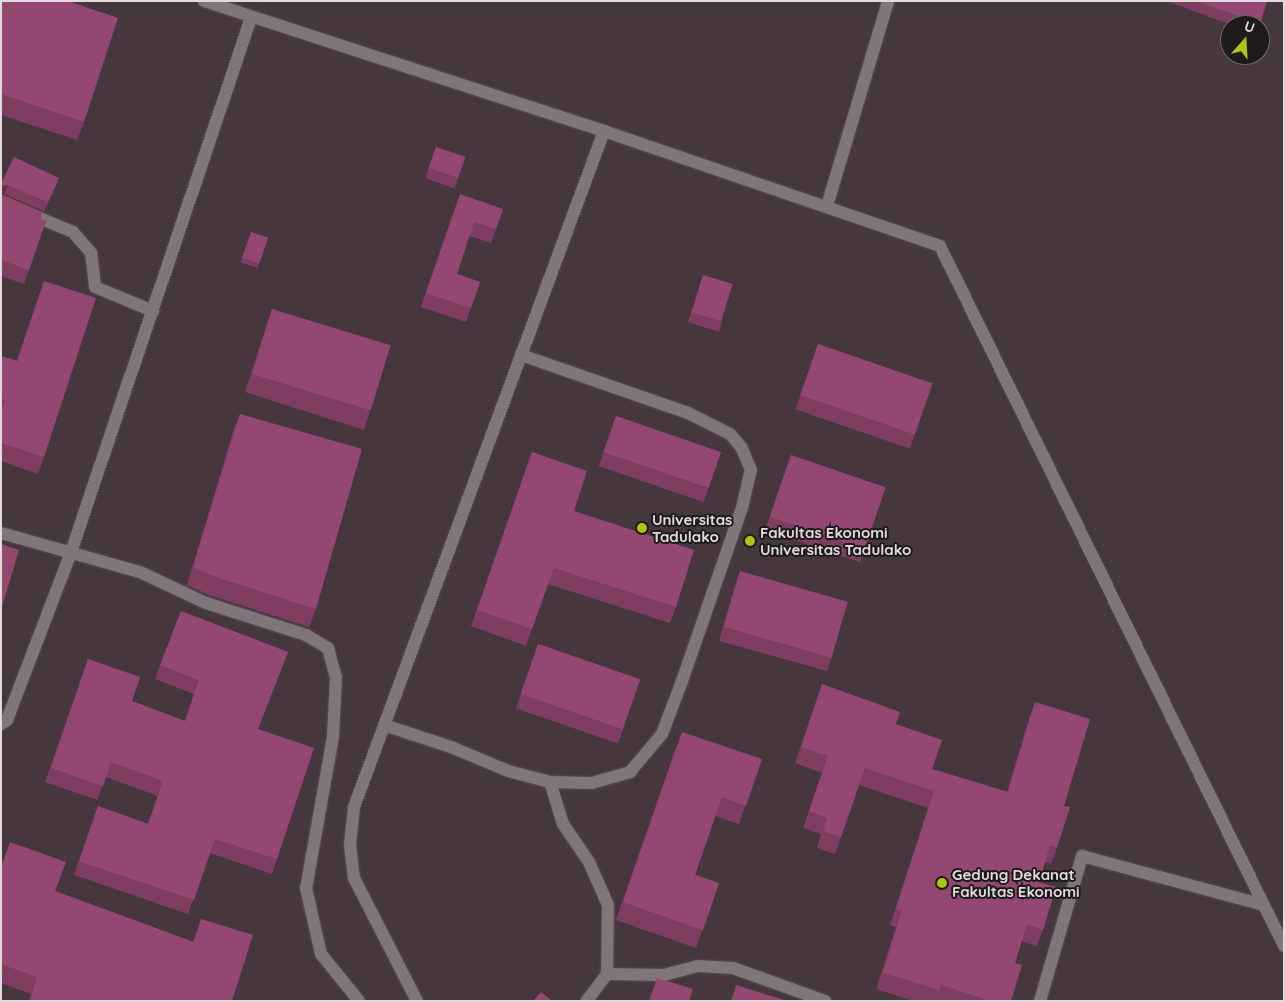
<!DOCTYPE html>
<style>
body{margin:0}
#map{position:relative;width:1285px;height:1002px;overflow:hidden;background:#393135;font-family:Quicksand,sans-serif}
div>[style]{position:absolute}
.built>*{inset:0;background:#46373e}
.roads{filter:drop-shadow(0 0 1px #564f52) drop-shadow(0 0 1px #564f52)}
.service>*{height:12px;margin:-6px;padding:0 6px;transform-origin:6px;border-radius:6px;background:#7f757a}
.wall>*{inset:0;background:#7f3e61;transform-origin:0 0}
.shaded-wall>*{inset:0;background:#68324f}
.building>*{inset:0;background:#944871;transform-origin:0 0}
.dots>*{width:14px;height:14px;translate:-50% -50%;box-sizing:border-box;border:2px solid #1e1a1c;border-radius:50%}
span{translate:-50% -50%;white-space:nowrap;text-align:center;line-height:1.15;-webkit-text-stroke:4px #1e1a1c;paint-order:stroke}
.poi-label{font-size:15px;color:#e1dbdd;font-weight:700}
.left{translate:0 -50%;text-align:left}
.frame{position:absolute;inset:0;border:2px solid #e1dbdd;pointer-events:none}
.north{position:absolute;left:1220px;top:15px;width:50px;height:50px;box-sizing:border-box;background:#1e1a1c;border:1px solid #6c6769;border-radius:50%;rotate:19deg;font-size:14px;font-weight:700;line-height:20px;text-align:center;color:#e1dbdd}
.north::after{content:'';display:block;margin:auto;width:18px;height:22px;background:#abc615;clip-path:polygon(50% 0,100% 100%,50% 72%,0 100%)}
</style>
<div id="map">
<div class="built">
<div style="clip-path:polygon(evenodd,1px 1px,1284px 1px,1284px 1001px,1px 1001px,1px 1px,1230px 25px,1260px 25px,1260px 55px,1230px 55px,1230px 25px)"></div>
</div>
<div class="roads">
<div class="service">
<div style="left:204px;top:1px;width:421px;rotate:18deg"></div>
<div style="left:604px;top:131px;width:355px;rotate:18.9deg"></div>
<div style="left:940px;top:246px;width:780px;rotate:63.83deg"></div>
<div style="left:1px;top:202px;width:78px;rotate:22.6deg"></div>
<div style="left:73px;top:232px;width:28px;rotate:49deg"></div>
<div style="left:91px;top:253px;width:34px;rotate:83deg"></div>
<div style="left:95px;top:287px;width:63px;rotate:22.5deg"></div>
<div style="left:827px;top:206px;width:214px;rotate:-73.4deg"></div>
<div style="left:1px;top:533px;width:144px;rotate:15.7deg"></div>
<div style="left:140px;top:572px;width:73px;rotate:25.2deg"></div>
<div style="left:206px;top:603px;width:105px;rotate:17.7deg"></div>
<div style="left:306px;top:635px;width:26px;rotate:31deg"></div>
<div style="left:328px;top:648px;width:30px;rotate:75deg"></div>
<div style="left:336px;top:677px;width:60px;rotate:92.9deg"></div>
<div style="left:333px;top:737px;width:153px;rotate:100.1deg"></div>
<div style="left:306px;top:888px;width:68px;rotate:77.2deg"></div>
<div style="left:321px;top:954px;width:60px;rotate:51deg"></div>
<div style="left:1px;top:724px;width:7px;rotate:-34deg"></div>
<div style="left:7px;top:720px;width:180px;rotate:-69.1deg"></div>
<div style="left:71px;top:552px;width:564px;rotate:-71.37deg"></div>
<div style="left:384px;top:725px;width:71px;rotate:18.2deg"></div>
<div style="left:451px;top:747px;width:62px;rotate:22.8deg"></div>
<div style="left:508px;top:771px;width:43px;rotate:14.7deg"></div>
<div style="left:550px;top:782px;width:42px;rotate:1.4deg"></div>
<div style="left:592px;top:783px;width:40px;rotate:-16deg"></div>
<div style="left:630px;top:772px;width:50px;rotate:-49.9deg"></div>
<div style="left:662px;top:734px;width:53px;rotate:-69.2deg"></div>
<div style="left:681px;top:684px;width:186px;rotate:-70.9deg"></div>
<div style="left:742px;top:508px;width:39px;rotate:-77deg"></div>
<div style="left:751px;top:470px;width:25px;rotate:-113deg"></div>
<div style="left:741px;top:447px;width:17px;rotate:-130deg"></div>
<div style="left:730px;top:434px;width:47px;rotate:-153.4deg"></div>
<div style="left:688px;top:413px;width:177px;rotate:-160.8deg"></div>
<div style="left:550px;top:782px;width:44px;rotate:72.8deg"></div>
<div style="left:563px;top:824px;width:46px;rotate:55.6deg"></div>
<div style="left:589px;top:862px;width:47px;rotate:66.2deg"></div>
<div style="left:608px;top:905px;width:69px;rotate:90.8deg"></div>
<div style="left:607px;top:974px;width:34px;rotate:127deg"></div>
<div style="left:607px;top:974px;width:57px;rotate:1deg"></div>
<div style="left:664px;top:975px;width:34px;rotate:-15deg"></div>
<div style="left:697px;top:966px;width:36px;rotate:3deg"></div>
<div style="left:733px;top:968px;width:98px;rotate:19.7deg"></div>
<div style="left:417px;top:1001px;width:138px;rotate:-117.1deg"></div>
<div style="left:354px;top:878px;width:33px;rotate:-97deg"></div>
<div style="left:350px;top:845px;width:38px;rotate:-84deg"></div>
<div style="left:354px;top:807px;width:721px;rotate:-69.7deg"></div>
<div style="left:1040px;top:1001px;width:151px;rotate:-73.8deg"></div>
<div style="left:1082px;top:856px;width:188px;rotate:15.1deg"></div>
</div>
</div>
<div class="wall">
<div style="clip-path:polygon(1px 1px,84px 122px,77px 140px,1px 115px)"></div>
<div style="clip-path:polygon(1166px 1px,1267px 1px,1260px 25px,1232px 25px)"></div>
<div style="left:436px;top:147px;width:31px;height:33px;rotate:19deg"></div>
<div style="clip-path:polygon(59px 178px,55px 188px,44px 211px,4px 194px,2px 195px,42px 212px,40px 219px,46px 221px,24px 284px,1px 276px,1px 184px)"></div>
<div style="clip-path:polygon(455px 208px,503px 209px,491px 243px,469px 236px,457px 274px,480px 282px,466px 322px,421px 307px)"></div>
<div style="left:251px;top:232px;width:18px;height:32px;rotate:19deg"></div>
<div style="clip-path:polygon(703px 275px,722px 322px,719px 332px,688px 322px)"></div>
<div style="clip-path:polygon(44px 281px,44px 457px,38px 474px,1px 461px,1px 356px,17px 361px)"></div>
<div style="clip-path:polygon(272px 309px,370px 411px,364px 430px,245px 392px,266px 327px)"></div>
<div style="left:818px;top:344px;width:121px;height:69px;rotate:19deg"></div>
<div style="clip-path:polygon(240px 414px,316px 609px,309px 627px,209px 595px,187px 585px,233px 432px)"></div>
<div style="left:616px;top:416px;width:111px;height:53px;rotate:19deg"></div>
<div style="clip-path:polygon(532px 452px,574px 511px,676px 607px,670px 623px,548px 584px,526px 646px,471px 626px)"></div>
<div style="left:791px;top:455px;width:100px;height:79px;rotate:19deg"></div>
<div style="clip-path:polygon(740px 571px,832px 657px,827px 671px,719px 641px,735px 585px)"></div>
<div style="clip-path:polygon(181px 611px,288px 652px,258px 729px,277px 859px,272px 874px,210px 853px,188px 914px,74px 875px,98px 806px,148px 824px,158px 796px,106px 777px,97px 800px,45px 782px,88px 659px,132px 701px,185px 721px,194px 694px,155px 679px)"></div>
<div style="left:538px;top:644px;width:108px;height:68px;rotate:19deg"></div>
<div style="clip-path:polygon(822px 684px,896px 724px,932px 769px,1007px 792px,1029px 719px,1035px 702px,1064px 806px,1057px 848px,1051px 864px,1045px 862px,1039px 882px,1043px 930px,1037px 946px,1021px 941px,1015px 963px,1011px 1001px,913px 1001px,876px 989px,896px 927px,890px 925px,928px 808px,859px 785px,835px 854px,817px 848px,821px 834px,803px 828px,822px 773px,795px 763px)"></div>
<div style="clip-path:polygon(675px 750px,762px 759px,739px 824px,715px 816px,695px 875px,719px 883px,696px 948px,616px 920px)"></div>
<div style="clip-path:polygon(1px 867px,55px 891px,193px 942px,201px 919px,232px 1001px,29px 1001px,31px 994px,1px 983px)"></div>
</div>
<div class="shaded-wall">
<div style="clip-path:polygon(8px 185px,4px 194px,1px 195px,1px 186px)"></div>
</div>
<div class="building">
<div style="clip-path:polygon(1px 1px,68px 1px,118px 18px,84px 122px,1px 94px)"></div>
<div style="clip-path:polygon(1196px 1px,1267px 1px,1260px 24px)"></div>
<div style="left:436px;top:147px;width:31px;height:22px;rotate:19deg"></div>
<div style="clip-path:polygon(14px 157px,59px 178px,48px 202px,8px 185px,1px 186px,1px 184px)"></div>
<div style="clip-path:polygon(1px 193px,3px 195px,42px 212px,39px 219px,46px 221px,29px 270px,1px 260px)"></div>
<div style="clip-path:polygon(460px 194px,503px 209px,496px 229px,474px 222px,457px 274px,480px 282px,471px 308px,426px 293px)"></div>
<div style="left:251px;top:232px;width:18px;height:27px;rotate:19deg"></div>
<div style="left:703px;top:275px;width:31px;height:39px;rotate:17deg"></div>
<div style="clip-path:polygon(44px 281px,96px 298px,44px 457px,1px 443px,1px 411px,5px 400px,1px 399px,1px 356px,17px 361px)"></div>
<div style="left:272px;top:309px;width:124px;height:68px;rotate:17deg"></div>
<div style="left:818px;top:344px;width:121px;height:54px;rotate:19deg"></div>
<div style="clip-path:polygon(240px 414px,362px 449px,316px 609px,216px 577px,193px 567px)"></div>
<div style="left:616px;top:416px;width:111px;height:38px;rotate:19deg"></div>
<div style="clip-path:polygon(532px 452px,587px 471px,574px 511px,694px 550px,676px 607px,554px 568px,532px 629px,477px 610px)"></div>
<div style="left:791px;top:455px;width:100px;height:65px;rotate:19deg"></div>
<div style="clip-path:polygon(1px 544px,19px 550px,1px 610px)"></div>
<div style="left:740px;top:571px;width:112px;height:58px;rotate:16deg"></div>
<div style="clip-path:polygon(181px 611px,288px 652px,258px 729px,314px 748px,277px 859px,215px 839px,194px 900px,79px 861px,98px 806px,148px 824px,163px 781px,111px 762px,103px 786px,51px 768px,88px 659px,140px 677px,132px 701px,185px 721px,199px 680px,160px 665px)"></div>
<div style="left:538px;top:644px;width:108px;height:53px;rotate:19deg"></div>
<div style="clip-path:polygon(822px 684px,900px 712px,896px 724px,942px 740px,932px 769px,1008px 792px,1035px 702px,1090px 719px,1064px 806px,1070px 807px,1057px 848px,1050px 845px,1039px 882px,1056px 887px,1043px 930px,1027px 924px,1015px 963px,1022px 965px,1011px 1001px,991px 1001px,941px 985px,940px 990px,883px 973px,902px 910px,896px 909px,934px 791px,865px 768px,841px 837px,823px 831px,827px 818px,809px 811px,828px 756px,801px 747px)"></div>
<div style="clip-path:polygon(682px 732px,762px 759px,746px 806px,722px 797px,695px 875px,719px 883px,703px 930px,623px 902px)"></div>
<div style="clip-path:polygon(10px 842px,66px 862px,55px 891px,194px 942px,201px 919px,253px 935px,232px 1001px,30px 1001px,37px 977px,1px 964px,1px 867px)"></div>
<div style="clip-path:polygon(657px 978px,693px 989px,689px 1001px,649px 1001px)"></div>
<div style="clip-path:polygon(736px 985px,787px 1001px,731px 1001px)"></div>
<div style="clip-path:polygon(541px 992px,552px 1001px,533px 1001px)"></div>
</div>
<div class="dots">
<div style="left:642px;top:528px;background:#abc615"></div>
<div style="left:750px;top:541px;background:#abc615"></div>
<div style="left:942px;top:883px;background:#abc615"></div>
</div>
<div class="poi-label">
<span class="left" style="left:652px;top:528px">Universitas<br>Tadulako</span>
<span class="left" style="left:760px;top:541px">Fakultas Ekonomi<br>Universitas Tadulako</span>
<span class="left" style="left:952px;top:883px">Gedung Dekanat<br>Fakultas Ekonomi</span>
</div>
<div class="frame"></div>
<div class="north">U</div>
</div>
